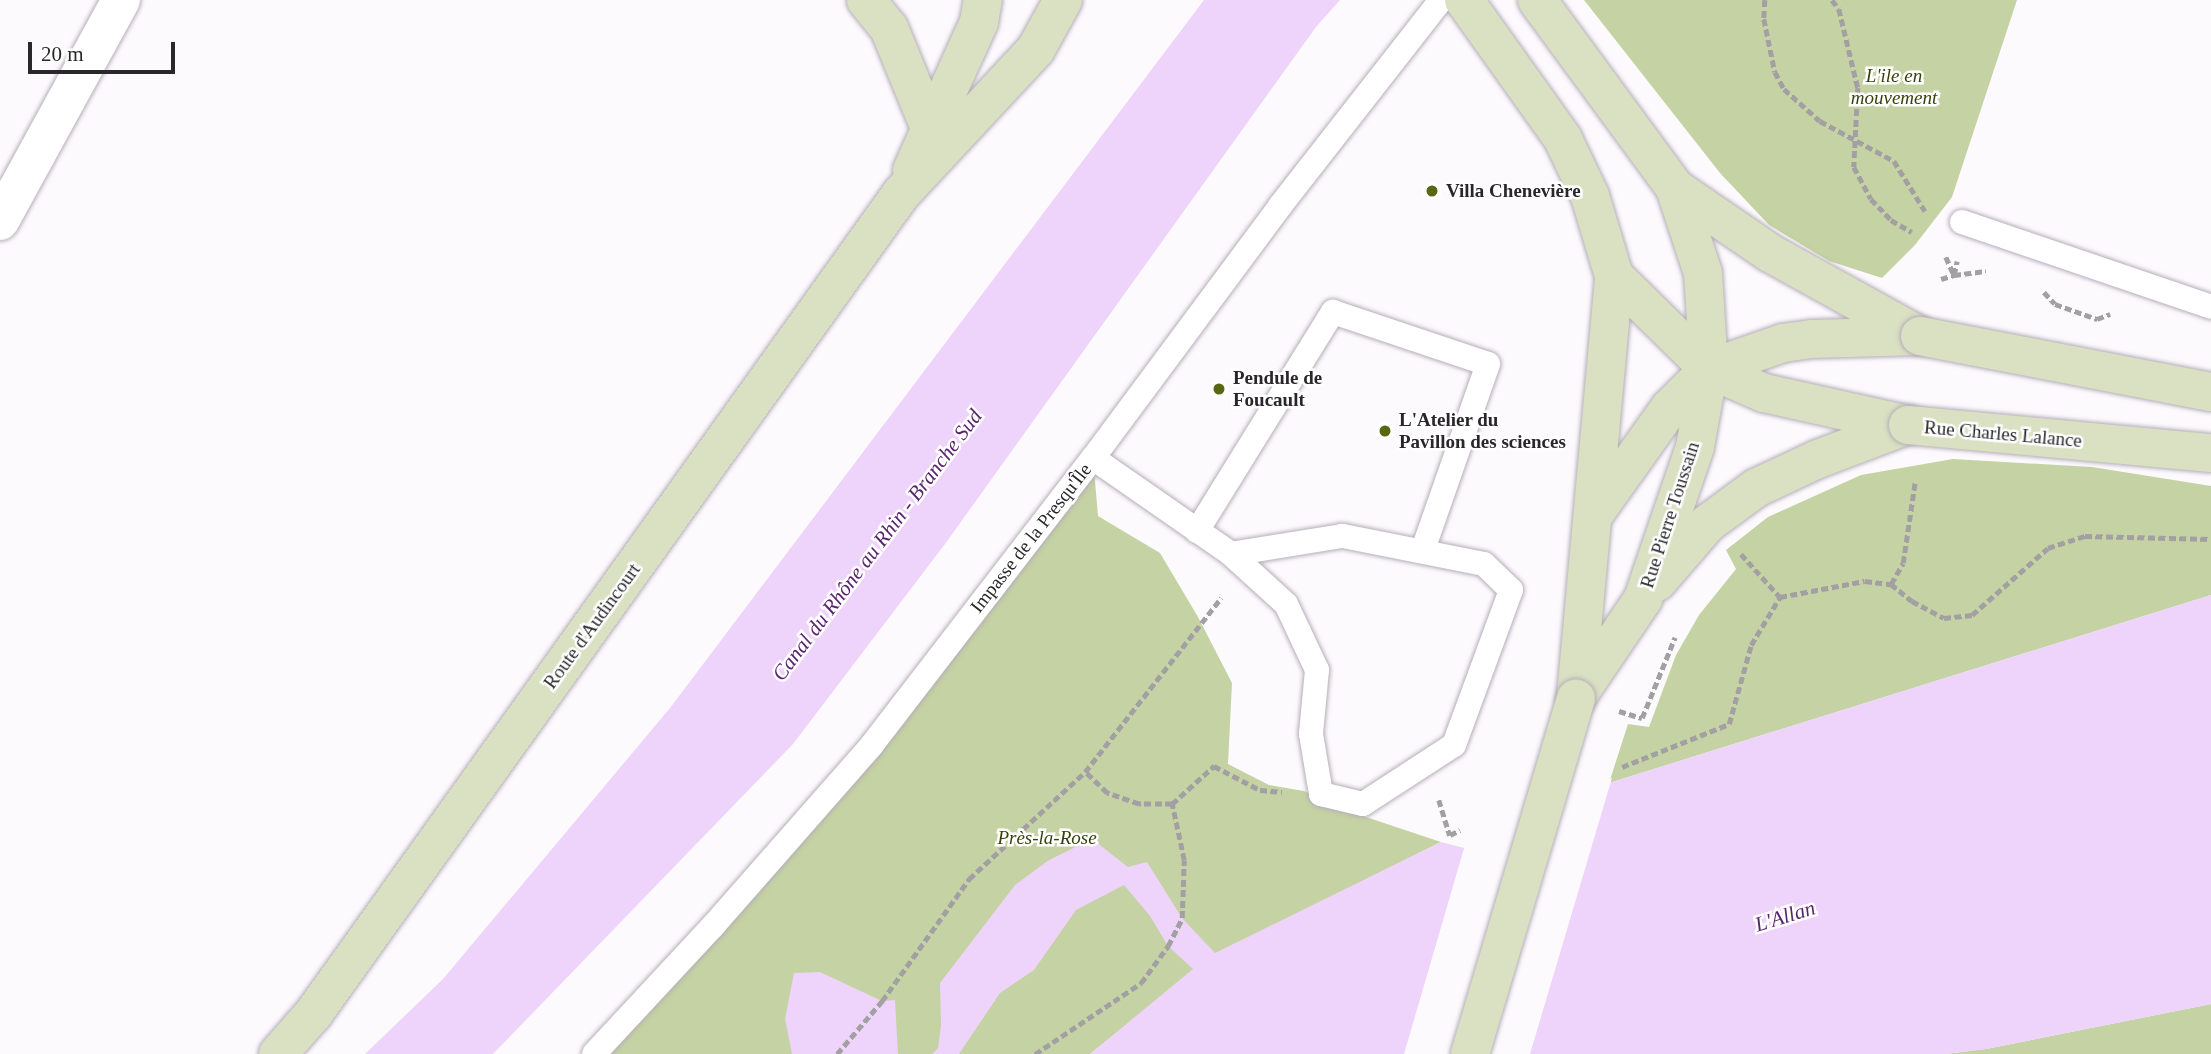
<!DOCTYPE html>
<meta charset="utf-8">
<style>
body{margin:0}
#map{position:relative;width:2211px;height:1054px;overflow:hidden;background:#fdfafe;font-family:"Times New Roman",serif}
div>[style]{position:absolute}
.green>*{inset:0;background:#c5d2a3}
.water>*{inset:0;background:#eed3fa}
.pier>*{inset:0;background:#fdfafe}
.path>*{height:4.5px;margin-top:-2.25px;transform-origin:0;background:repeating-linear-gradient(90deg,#a3a0a4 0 7px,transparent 0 10.5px)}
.roads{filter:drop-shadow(0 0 2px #b5aeb8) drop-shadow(0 0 2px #b5aeb8)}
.lane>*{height:24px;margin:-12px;padding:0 12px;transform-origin:12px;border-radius:12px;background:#fff}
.street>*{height:38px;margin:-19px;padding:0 19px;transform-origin:19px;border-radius:19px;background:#fff}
.secondary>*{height:38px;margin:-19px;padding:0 19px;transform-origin:19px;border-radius:19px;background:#dae0c2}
.bridges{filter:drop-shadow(0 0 2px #b5aeb8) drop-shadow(0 0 2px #b5aeb8)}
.secondary-bridge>*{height:38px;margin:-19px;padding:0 19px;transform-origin:19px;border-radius:19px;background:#dae0c2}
.dots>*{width:19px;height:19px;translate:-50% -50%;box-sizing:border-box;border:4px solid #fff;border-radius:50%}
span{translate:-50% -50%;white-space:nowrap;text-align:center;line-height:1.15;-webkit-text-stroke:5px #fff;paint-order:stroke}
.park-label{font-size:19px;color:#37420a;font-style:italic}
.poi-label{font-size:19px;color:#2a272b;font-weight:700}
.left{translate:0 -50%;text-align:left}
.street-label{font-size:19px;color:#2a272b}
.water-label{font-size:21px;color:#59246d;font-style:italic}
.scale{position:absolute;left:28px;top:42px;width:147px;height:32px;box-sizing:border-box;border:4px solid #2a272b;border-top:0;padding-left:9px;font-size:21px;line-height:24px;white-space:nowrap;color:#2a272b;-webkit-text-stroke:5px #fff;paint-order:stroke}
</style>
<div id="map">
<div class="green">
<div style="clip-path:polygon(1584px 0,2017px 0,1952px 197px,1915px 245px,1882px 278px,1829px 261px,1769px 225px,1720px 173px)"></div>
<div style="clip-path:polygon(1093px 458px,1098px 516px,1160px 553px,1198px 617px,1232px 683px,1228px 764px,1269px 785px,1304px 791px,1339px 808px,1441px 842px,1215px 954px,1090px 1054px,594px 1054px,713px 926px)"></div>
<div style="clip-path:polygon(1953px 459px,2092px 467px,2211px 486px,2211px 595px,1609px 783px,1628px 724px,1649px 727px,1676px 655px,1699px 615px,1736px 569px,1726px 550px,1768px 517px,1861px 475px)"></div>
<div style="clip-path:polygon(2211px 1004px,2211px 1054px,1945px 1054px,1986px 1049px)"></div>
</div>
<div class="water">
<div style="clip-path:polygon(1204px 0,1340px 0,1316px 27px,945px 544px,793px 744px,493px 1054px,365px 1054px,443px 979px,670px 708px)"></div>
<div style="clip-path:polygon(2211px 595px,2211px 1004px,1986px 1049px,1945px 1054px,1090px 1054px,1193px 969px,1168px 946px,1150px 916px,1124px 885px,1076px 910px,1034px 970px,1000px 993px,959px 1054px,932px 1054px,938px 1048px,941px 1026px,940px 983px,1015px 885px,1049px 860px,1092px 839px,1128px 867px,1147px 862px,1182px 918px,1215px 953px,1441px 842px,1468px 849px,1609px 783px)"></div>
<div style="clip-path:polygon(820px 972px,882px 1001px,895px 1000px,898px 1054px,792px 1054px,785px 1019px,794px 973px)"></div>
</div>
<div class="pier">
<div style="clip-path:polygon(1612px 778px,1530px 1054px,1404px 1054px,1465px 845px)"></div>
</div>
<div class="path">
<div style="left:1765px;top:0;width:19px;rotate:93deg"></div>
<div style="left:1764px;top:19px;width:54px;rotate:78.3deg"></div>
<div style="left:1775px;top:72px;width:19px;rotate:62deg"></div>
<div style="left:1784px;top:89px;width:48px;rotate:41.6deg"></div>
<div style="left:1820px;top:121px;width:84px;rotate:28.4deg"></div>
<div style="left:1894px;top:161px;width:59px;rotate:58.2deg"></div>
<div style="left:1832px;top:0;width:11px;rotate:52deg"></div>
<div style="left:1839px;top:9px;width:81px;rotate:76.5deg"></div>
<div style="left:1858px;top:88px;width:79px;rotate:92.9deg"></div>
<div style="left:1854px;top:167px;width:36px;rotate:62deg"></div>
<div style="left:1871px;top:199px;width:29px;rotate:46deg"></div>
<div style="left:1891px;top:220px;width:24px;rotate:30deg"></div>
<div style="left:1946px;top:257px;width:20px;rotate:66deg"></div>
<div style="left:1954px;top:275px;width:32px;rotate:-7deg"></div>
<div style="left:1941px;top:279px;width:14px;rotate:-17deg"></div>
<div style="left:1954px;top:275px;width:14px;rotate:-78deg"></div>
<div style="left:2044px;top:292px;width:16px;rotate:47deg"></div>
<div style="left:2055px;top:304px;width:45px;rotate:19.7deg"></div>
<div style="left:2097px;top:319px;width:14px;rotate:-21deg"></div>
<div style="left:1741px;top:554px;width:58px;rotate:47.8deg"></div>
<div style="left:1780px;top:597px;width:86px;rotate:-10.7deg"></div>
<div style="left:1865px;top:581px;width:26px;rotate:7deg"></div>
<div style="left:1891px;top:584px;width:24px;rotate:-60deg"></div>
<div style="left:1903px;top:563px;width:82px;rotate:-81.6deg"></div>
<div style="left:1891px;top:584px;width:27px;rotate:39deg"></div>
<div style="left:1912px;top:601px;width:36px;rotate:28deg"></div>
<div style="left:1944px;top:618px;width:28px;rotate:-6deg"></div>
<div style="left:1972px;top:615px;width:101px;rotate:-41.4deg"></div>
<div style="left:2048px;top:548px;width:39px;rotate:-18deg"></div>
<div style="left:2085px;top:536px;width:126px;rotate:1.4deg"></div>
<div style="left:1619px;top:711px;width:24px;rotate:17deg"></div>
<div style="left:1642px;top:718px;width:87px;rotate:-67.8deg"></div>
<div style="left:1622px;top:767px;width:115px;rotate:-21.9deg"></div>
<div style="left:1729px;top:724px;width:82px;rotate:-74.4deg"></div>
<div style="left:1751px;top:645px;width:56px;rotate:-58.9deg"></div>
<div style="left:1439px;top:800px;width:37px;rotate:73deg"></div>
<div style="left:1450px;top:835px;width:11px;rotate:-27deg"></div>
<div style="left:1172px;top:804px;width:57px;rotate:-42.1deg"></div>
<div style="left:1214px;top:766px;width:52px;rotate:27.6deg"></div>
<div style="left:1260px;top:790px;width:22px;rotate:5deg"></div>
<div style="left:837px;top:1054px;width:70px;rotate:-49.7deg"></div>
<div style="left:882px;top:1001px;width:150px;rotate:-54.5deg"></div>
<div style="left:969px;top:879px;width:158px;rotate:-42.7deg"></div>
<div style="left:1085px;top:772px;width:221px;rotate:-52deg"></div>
<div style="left:1035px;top:1054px;width:128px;rotate:-33.8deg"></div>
<div style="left:1141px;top:983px;width:46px;rotate:-53.9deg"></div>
<div style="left:1168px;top:946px;width:31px;rotate:-63deg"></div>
<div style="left:1182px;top:918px;width:58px;rotate:-88deg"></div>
<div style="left:1184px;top:860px;width:57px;rotate:-102.1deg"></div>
<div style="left:1172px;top:804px;width:33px;rotate:180deg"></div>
<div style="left:1139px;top:804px;width:34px;rotate:-161deg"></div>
<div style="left:1107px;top:793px;width:30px;rotate:-136deg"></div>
</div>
<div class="roads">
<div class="lane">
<div style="left:1962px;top:222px;width:263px;rotate:18.8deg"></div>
<div style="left:1093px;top:458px;width:168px;rotate:34.8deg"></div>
<div style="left:1231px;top:554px;width:74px;rotate:42.3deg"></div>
<div style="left:1286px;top:604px;width:73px;rotate:64.8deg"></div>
<div style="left:1317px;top:670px;width:64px;rotate:95.4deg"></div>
<div style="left:1311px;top:734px;width:61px;rotate:80.5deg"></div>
<div style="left:1321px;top:794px;width:43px;rotate:13.4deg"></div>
<div style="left:1363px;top:804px;width:108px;rotate:-33deg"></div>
<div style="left:1454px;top:745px;width:165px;rotate:-69.8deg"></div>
<div style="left:1511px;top:590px;width:37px;rotate:-136deg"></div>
<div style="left:1484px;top:564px;width:145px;rotate:-168.8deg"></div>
<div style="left:1342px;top:536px;width:112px;rotate:170.8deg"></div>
<div style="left:1197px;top:531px;width:258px;rotate:-58.2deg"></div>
<div style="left:1333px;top:312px;width:163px;rotate:18.5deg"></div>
<div style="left:1488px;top:364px;width:197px;rotate:109.3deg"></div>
<div style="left:594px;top:1054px;width:175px;rotate:-47.1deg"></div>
<div style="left:713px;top:926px;width:240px;rotate:-48.7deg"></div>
<div style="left:871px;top:746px;width:364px;rotate:-52.4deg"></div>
<div style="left:1093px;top:458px;width:314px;rotate:-53.4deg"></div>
<div style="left:1280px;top:206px;width:261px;rotate:-52deg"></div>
</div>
<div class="street">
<div style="left:0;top:221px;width:252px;rotate:-61.3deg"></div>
</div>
<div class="secondary">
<div style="left:866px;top:0;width:36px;rotate:51deg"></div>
<div style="left:889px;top:28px;width:108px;rotate:67.7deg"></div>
<div style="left:1464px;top:0;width:171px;rotate:54.5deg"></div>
<div style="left:1563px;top:139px;width:63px;rotate:64.7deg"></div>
<div style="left:1590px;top:196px;width:84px;rotate:73.3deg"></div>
<div style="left:1614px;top:276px;width:133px;rotate:44.4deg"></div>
<div style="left:1709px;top:369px;width:60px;rotate:23.6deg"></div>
<div style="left:1764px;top:393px;width:148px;rotate:12.5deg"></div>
<div style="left:1537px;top:0;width:233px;rotate:53.7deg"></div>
<div style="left:1675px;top:188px;width:89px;rotate:71.8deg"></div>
<div style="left:1703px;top:273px;width:96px;rotate:86.4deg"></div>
<div style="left:1709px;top:369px;width:79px;rotate:100.2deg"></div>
<div style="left:1695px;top:447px;width:161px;rotate:108.9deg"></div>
<div style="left:1643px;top:599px;width:120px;rotate:124.1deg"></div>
<div style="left:912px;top:170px;width:162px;rotate:-65.6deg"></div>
<div style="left:979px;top:22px;width:22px;rotate:-80deg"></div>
<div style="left:1675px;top:188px;width:115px;rotate:34.4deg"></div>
<div style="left:1770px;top:253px;width:169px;rotate:29deg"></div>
<div style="left:1595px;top:513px;width:128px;rotate:-54.6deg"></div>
<div style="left:1669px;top:409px;width:57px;rotate:-45deg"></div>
<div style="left:1709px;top:369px;width:78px;rotate:-19.4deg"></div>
<div style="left:1783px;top:343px;width:29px;rotate:-8deg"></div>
<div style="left:1812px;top:339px;width:108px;rotate:-1.6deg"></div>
<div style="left:1657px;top:582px;width:77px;rotate:-49.2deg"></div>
<div style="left:1707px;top:524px;width:61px;rotate:-36.3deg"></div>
<div style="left:1756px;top:488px;width:68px;rotate:-25.1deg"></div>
<div style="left:1818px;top:459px;width:96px;rotate:-20.7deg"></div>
<div style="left:1576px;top:696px;width:422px;rotate:-84.8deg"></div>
<div style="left:278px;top:1054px;width:55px;rotate:-48.7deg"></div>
<div style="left:314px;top:1013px;width:1008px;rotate:-54.37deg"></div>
<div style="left:901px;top:194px;width:198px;rotate:-47deg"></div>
<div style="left:1036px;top:49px;width:56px;rotate:-61.1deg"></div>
</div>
</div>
<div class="bridges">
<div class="secondary-bridge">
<div style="left:1920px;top:336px;width:296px;rotate:10.9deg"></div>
<div style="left:1908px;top:425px;width:304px;rotate:5.3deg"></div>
<div style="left:1470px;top:1054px;width:371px;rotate:-73.4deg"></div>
</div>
</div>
<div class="dots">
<div style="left:1432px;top:191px;background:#586812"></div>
<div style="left:1219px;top:389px;background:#586812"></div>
<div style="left:1385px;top:431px;background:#586812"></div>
</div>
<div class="park-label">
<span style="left:1894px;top:87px">L'ile en<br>mouvement</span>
<span style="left:1047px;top:838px">Près-la-Rose</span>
</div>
<div class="poi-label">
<span class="left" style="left:1446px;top:191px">Villa Chenevière</span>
<span class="left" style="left:1233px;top:389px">Pendule de<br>Foucault</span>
<span class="left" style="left:1399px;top:431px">L'Atelier du<br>Pavillon des sciences</span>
</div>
<div class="street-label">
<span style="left:2003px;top:434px;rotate:5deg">Rue Charles Lalance</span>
<span style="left:1670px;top:515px;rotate:-72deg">Rue Pierre Toussain</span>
<span style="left:1031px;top:538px;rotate:-52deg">Impasse de la Presqu'Île</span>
<span style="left:592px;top:626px;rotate:-54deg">Route d'Audincourt</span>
</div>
<div class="water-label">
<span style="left:877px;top:545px;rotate:-53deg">Canal du Rhône au Rhin - Branche Sud</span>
<span style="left:1785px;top:916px;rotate:-17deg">L'Allan</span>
</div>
<div class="scale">20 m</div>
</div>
